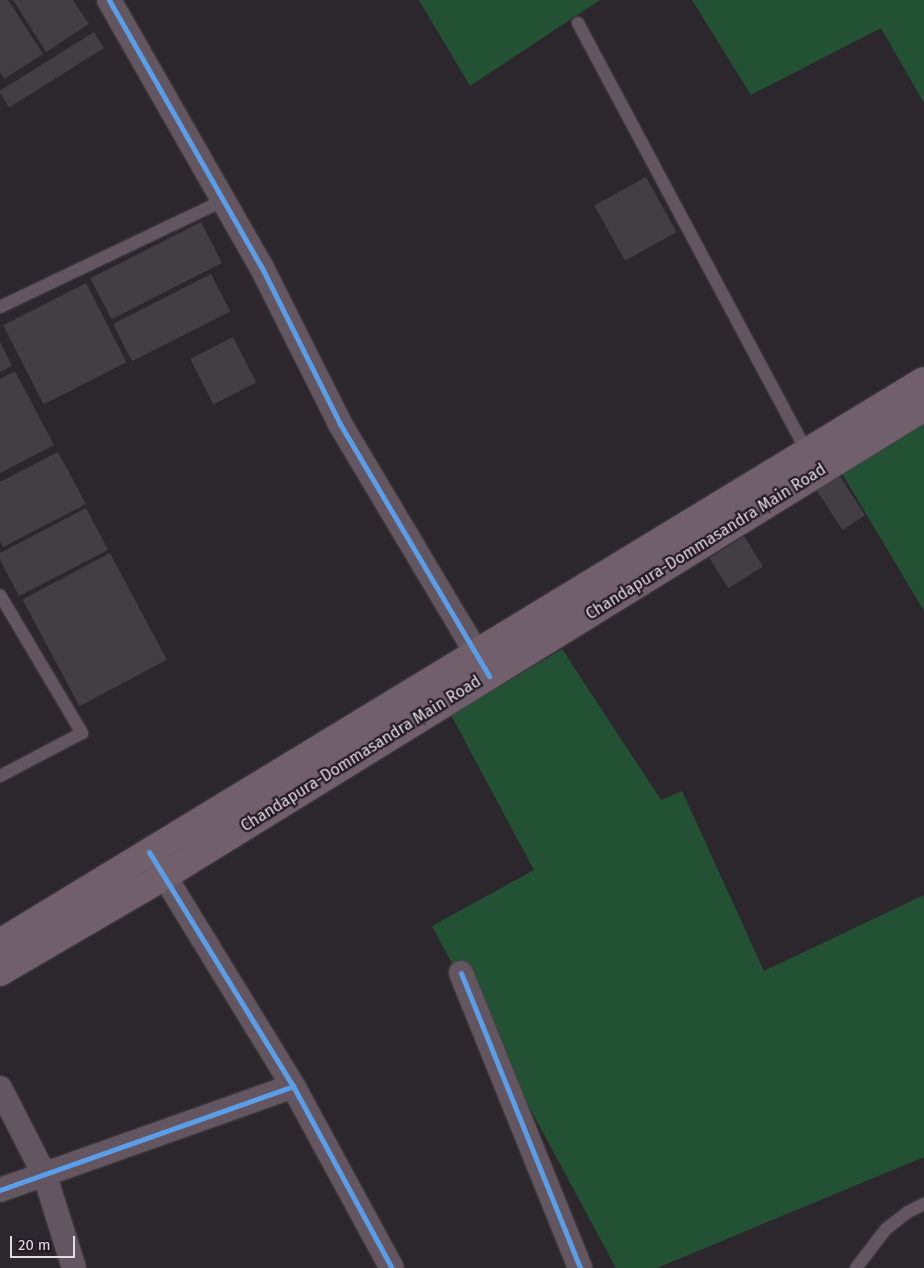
<!DOCTYPE html>
<style>
body{margin:0}
#map{position:relative;width:924px;height:1268px;overflow:hidden;background:#2c272c;font-family:"Fira Sans",sans-serif}
div>[style]{position:absolute}
.green>*{inset:0;background:#225233}
.building>*{inset:0;background:#433e43;transform-origin:0 0}
.roads{filter:drop-shadow(0 0 1px #484448) drop-shadow(0 0 1px #484448)}
.lane>*{height:12px;margin:-6px;padding:0 6px;transform-origin:6px;border-radius:6px;background:#635660}
.street>*{height:24px;margin:-12px;padding:0 12px;transform-origin:12px;border-radius:12px;background:#635660}
.secondary>*{height:28px;margin:-14px;padding:0 14px;transform-origin:14px;border-radius:14px;background:#715f6c}
.cycleway>*{height:5px;margin:-2.5px;padding:0 2.5px;transform-origin:2.5px;border-radius:2.5px;background:#5a9eea}
span{translate:-50% -50%;white-space:nowrap;text-align:center;line-height:1.15;-webkit-text-stroke:4.5px #261b25;paint-order:stroke}
.street-label{font-size:16px;color:#e1dae1}
.scale{position:absolute;left:10px;top:1236px;width:65px;height:22px;box-sizing:border-box;border:2px solid #e1dae1;border-top:0;padding-left:6px;font-size:15px;line-height:18px;white-space:nowrap;color:#e1dae1;-webkit-text-stroke:4px #261b25;paint-order:stroke}
</style>
<div id="map">
<div class="green">
<div style="clip-path:polygon(419px 0,600px 0,470px 86px)"></div>
<div style="clip-path:polygon(692px 0,924px 0,924px 103px,881px 28px,751px 95px)"></div>
<div style="clip-path:polygon(924px 422px,924px 611px,840px 470px)"></div>
<div style="clip-path:polygon(562px 649px,661px 800px,682px 791px,764px 971px,924px 895px,924px 1157px,657px 1268px,616px 1268px,432px 926px,534px 870px,451px 715px)"></div>
</div>
<div class="building">
<div style="clip-path:polygon(0 0,8px 0,43px 54px,4px 79px,0 72px)"></div>
<div style="clip-path:polygon(13px 0,73px 0,89px 24px,46px 52px)"></div>
<div style="left:94px;top:32px;width:19px;height:112px;rotate:58deg"></div>
<div style="left:646px;top:177px;width:63px;height:59px;rotate:61deg"></div>
<div style="left:201px;top:222px;width:46px;height:124px;rotate:63deg"></div>
<div style="left:211px;top:274px;width:42px;height:110px;rotate:63deg"></div>
<div style="left:86px;top:283px;width:89px;height:93px;rotate:63deg"></div>
<div style="left:233px;top:337px;width:51px;height:48px;rotate:63deg"></div>
<div style="clip-path:polygon(0 342px,12px 366px,0 372px)"></div>
<div style="clip-path:polygon(15px 371px,54px 445px,0 473px,0 379px)"></div>
<div style="clip-path:polygon(58px 452px,86px 504px,3px 547px,0 541px,0 482px)"></div>
<div style="left:839px;top:475px;width:48px;height:27px;rotate:57deg"></div>
<div style="clip-path:polygon(86px 508px,108px 550px,19px 596px,0 560px,0 553px)"></div>
<div style="left:744px;top:536px;width:36px;height:41px;rotate:58deg"></div>
<div style="left:110px;top:553px;width:121px;height:99px;rotate:62deg"></div>
</div>
<div class="roads">
<div class="lane">
<div style="left:578px;top:23px;width:486px;rotate:61.9deg"></div>
<div style="left:0;top:307px;width:248px;rotate:-25.5deg"></div>
<div style="left:0;top:595px;width:161px;rotate:59.3deg"></div>
<div style="left:82px;top:733px;width:93px;rotate:152.3deg"></div>
<div style="left:856px;top:1268px;width:49px;rotate:-52.4deg"></div>
<div style="left:886px;top:1229px;width:28px;rotate:-38deg"></div>
<div style="left:908px;top:1212px;width:18px;rotate:-27deg"></div>
</div>
<div class="street">
<div style="left:109px;top:0;width:306px;rotate:60.3deg"></div>
<div style="left:261px;top:266px;width:177px;rotate:63.4deg"></div>
<div style="left:340px;top:424px;width:285px;rotate:59.2deg"></div>
<div style="left:154px;top:859px;width:266px;rotate:58.5deg"></div>
<div style="left:293px;top:1086px;width:207px;rotate:61.5deg"></div>
<div style="left:461px;top:973px;width:318px;rotate:68deg"></div>
<div style="left:0;top:1088px;width:99px;rotate:62.9deg"></div>
<div style="left:45px;top:1176px;width:96px;rotate:72.5deg"></div>
<div style="left:0;top:1190px;width:311px;rotate:-19.5deg"></div>
</div>
<div class="secondary">
<div style="left:0;top:943px;width:1081px;rotate:-31.31deg"></div>
<div style="left:0;top:972px;width:190px;rotate:-30.3deg"></div>
<div style="left:164px;top:876px;width:893px;rotate:-31.68deg"></div>
</div>
</div>
<div class="cycleway">
<div style="left:109px;top:0;width:306px;rotate:60.3deg"></div>
<div style="left:261px;top:266px;width:177px;rotate:63.4deg"></div>
<div style="left:340px;top:424px;width:293px;rotate:59.4deg"></div>
<div style="left:149px;top:852px;width:275px;rotate:58.4deg"></div>
<div style="left:293px;top:1086px;width:207px;rotate:61.5deg"></div>
<div style="left:461px;top:973px;width:318px;rotate:68deg"></div>
<div style="left:0;top:1190px;width:311px;rotate:-19.5deg"></div>
</div>
<div class="street-label">
<span style="left:706px;top:542px;rotate:-32deg">Chandapura-Dommasandra Main Road</span>
<span style="left:361px;top:754px;rotate:-32deg">Chandapura-Dommasandra Main Road</span>
</div>
<div class="scale">20 m</div>
</div>
